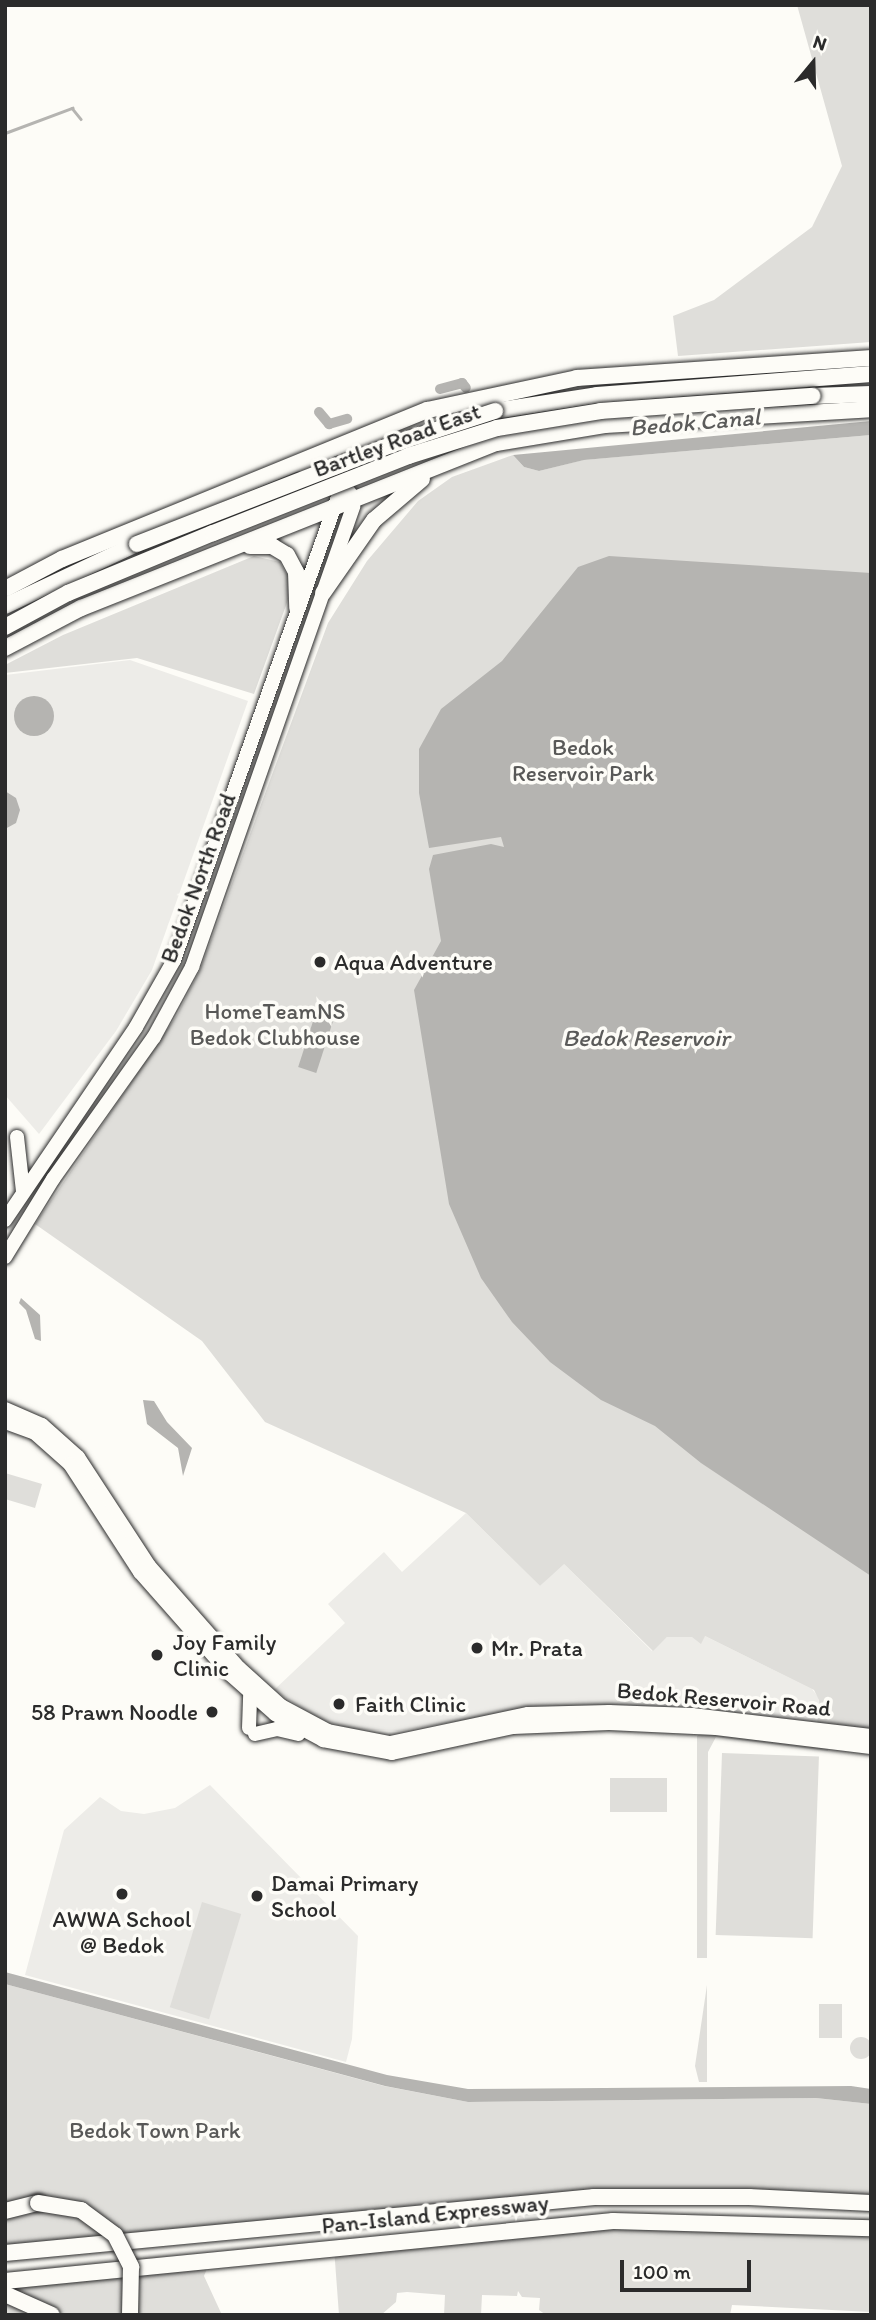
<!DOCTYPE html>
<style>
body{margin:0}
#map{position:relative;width:876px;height:2320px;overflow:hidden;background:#fdfcf7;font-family:Itim,sans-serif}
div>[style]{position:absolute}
.built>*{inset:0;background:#edece8}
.green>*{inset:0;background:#dfdeda;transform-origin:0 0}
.round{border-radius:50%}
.water>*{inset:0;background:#b5b4b1;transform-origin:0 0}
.stream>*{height:2.5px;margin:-1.25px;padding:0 1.25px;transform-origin:1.25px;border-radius:1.25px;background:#b5b4b1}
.canal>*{height:10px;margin:-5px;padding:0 5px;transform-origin:5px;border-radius:5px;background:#b5b4b1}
.roads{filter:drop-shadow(0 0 2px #2b2b2b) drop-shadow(0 0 2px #2b2b2b)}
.major>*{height:14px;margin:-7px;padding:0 7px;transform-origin:7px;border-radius:7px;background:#fdfcf7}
.highway>*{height:16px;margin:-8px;padding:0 8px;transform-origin:8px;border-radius:8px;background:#fdfcf7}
.bridges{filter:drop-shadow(0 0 2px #2b2b2b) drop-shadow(0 0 2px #2b2b2b)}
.highway-bridge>*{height:16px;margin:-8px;padding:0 8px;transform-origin:8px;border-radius:8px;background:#fdfcf7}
.dots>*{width:19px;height:19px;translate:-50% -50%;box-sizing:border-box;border:4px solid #fdfcf7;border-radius:50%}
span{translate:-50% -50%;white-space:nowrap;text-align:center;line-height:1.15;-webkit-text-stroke:7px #fdfcf7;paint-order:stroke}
.street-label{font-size:23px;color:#2b2b2b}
.park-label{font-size:23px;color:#585857}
.poi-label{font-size:23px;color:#2b2b2b}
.left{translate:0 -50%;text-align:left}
.right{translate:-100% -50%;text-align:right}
.water-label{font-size:24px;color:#5b5b5a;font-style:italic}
.frame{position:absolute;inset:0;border:7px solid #2b2b2b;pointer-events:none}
.north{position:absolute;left:778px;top:28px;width:70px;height:70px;-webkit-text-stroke:5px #fdfcf7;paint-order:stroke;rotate:19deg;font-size:19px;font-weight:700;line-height:28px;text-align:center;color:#2b2b2b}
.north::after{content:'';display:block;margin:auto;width:24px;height:32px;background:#2b2b2b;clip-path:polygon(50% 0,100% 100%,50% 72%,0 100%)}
.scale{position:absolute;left:620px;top:2260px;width:131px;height:32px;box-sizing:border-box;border:4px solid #2b2b2b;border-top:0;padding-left:9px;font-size:21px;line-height:24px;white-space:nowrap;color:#2b2b2b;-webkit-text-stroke:5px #fdfcf7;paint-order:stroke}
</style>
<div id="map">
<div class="built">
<div style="clip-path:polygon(130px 660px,248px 701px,152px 970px,116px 1031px,39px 1134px,5px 1095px,5px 675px)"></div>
<div style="clip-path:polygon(466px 1513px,540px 1586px,563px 1563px,652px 1651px,667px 1637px,705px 1636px,812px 1689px,819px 1698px,817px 1724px,543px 1707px,398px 1731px,352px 1729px,319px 1719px,274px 1690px,345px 1623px,328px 1604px,384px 1552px,402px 1572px)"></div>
<div style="clip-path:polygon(210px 1785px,358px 1936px,352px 2039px,346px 2062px,25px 1975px,64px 1830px,100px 1797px,121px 1811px,144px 1814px,175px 1808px)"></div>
</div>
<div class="green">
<div style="clip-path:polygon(797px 5px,871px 5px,871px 342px,678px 356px,673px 316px,714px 300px,812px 227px,842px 166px)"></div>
<div style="clip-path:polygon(871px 435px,871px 1731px,817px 1724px,819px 1700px,814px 1690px,705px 1636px,701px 1644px,692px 1637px,667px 1637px,653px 1651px,564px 1564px,540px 1586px,466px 1513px,265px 1422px,202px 1341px,35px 1224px,177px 1015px,200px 970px,328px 623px,367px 561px,418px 501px,452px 477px,513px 455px,524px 467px,539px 471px,583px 460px)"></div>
<div style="clip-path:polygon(254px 556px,280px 562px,293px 586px,254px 694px,137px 658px,5px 673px,5px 665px,63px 635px)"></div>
<div style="clip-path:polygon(5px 1473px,42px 1484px,35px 1508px,5px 1499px)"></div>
<div style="clip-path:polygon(702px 1732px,829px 1744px,828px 1751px,716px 1737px,708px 1752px,707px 1958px,697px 1958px,697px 1736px)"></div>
<div style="left:722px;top:1753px;width:97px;height:182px;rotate:2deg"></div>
<div style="left:610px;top:1778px;width:57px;height:34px"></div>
<div style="left:202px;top:1902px;width:41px;height:110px;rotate:17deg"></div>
<div style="clip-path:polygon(5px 1984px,384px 2086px,468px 2102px,816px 2098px,871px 2104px,871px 2198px,686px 2190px,121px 2237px,95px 2213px,5px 2207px)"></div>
<div style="clip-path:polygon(707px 1985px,707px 2082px,699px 2082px,695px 2066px)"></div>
<div style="left:819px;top:2004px;width:23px;height:34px"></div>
<div class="round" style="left:850px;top:2037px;width:22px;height:22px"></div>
<div style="clip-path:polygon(55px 2203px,118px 2242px,5px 2253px,5px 2211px)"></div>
<div style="clip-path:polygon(614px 2223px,871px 2231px,871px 2312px,732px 2305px,730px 2315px,546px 2315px,539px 2310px,540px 2298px,522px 2297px,518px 2291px,517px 2296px,482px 2295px,481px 2315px,444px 2315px,445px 2295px,407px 2292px,397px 2293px,396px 2302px,381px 2315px,339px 2315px,334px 2248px)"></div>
<div style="clip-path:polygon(211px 2259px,204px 2276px,222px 2315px,5px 2315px,5px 2281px)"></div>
</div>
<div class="water">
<div style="clip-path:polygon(871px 421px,871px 435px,584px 460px,539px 471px,524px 467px,513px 455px)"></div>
<div style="clip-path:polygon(609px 556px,871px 573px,871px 1576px,701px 1463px,655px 1426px,601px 1400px,550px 1362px,512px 1322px,481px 1278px,449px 1204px,414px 990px,441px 941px,429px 869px,433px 855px,491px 844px,504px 847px,501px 837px,429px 848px,419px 793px,419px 749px,441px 709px,502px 661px,578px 567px)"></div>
<div class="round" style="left:14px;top:696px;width:40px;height:40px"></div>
<div style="clip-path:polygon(5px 791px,16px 798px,20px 810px,16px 823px,5px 829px)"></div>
<div style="left:317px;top:1009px;width:19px;height:61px;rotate:18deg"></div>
<div style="clip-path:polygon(21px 1298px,40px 1315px,41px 1341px,35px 1339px,26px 1310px,19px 1303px)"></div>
<div style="clip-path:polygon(143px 1400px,154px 1401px,167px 1422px,192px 1448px,183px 1476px,178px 1448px,147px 1424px)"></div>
<div style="clip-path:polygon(5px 1972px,387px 2075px,468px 2089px,851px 2086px,871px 2089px,871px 2104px,816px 2098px,468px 2102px,385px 2086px,5px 1984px)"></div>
</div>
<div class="stream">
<div style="left:5px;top:133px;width:72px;rotate:-20.5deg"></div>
<div style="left:72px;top:108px;width:14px;rotate:51deg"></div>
</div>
<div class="canal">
<div style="left:440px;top:389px;width:23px;rotate:-15deg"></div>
<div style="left:462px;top:383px;width:6px;rotate:51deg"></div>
<div style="left:319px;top:412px;width:16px;rotate:50deg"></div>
<div style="left:329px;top:424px;width:19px;rotate:-16deg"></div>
</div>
<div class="roads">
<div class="major">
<div style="left:356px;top:460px;width:46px;rotate:-44.1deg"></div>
<div style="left:17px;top:1137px;width:54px;rotate:83.7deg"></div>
<div style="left:5px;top:1220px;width:233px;rotate:-55.8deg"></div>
<div style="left:136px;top:1027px;width:77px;rotate:-60.4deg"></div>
<div style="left:174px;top:960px;width:512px;rotate:-70.5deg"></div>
<div style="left:5px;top:1257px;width:92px;rotate:-58.4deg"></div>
<div style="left:53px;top:1179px;width:174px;rotate:-54.6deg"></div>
<div style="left:154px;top:1037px;width:80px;rotate:-61.5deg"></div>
<div style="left:192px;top:967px;width:488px;rotate:-70.7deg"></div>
<div style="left:353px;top:506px;width:10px;rotate:-96deg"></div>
<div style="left:352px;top:496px;width:25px;rotate:-127deg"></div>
<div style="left:337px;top:476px;width:20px;rotate:-153deg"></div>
<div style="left:319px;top:467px;width:24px;rotate:-173deg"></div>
<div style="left:5px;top:1409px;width:40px;rotate:23.4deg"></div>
<div style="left:42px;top:1425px;width:48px;rotate:41.6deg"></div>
<div style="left:78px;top:1457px;width:130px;rotate:56.9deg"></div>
<div style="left:149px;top:1566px;width:136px;rotate:48.6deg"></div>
<div style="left:239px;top:1668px;width:57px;rotate:42.1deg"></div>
<div style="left:281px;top:1706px;width:53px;rotate:28deg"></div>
<div style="left:328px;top:1731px;width:63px;rotate:11deg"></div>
<div style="left:390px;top:1743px;width:141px;rotate:-11.9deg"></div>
<div style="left:528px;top:1714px;width:81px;rotate:-1.4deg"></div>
<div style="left:609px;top:1712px;width:83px;rotate:2.1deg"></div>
<div style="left:692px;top:1715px;width:180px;rotate:6.7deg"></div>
<div style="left:5px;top:1422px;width:32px;rotate:20deg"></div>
<div style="left:35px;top:1433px;width:47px;rotate:41.5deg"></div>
<div style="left:70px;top:1464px;width:129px;rotate:57.1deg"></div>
<div style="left:140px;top:1572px;width:136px;rotate:48.6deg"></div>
<div style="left:230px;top:1674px;width:60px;rotate:41.6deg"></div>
<div style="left:275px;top:1714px;width:55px;rotate:28.4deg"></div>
<div style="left:323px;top:1740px;width:70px;rotate:10.7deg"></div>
<div style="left:392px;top:1753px;width:124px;rotate:-12.1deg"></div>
<div style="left:513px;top:1727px;width:96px;rotate:-2.4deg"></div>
<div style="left:609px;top:1723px;width:107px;rotate:2.7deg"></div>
<div style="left:716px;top:1728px;width:156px;rotate:7deg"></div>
<div style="left:249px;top:1728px;width:35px;rotate:-88deg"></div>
<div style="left:255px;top:1734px;width:23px;rotate:-13deg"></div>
<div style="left:277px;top:1729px;width:22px;rotate:13deg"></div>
</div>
<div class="highway">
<div style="left:812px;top:396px;width:59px;rotate:-1.9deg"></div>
<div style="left:495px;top:411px;width:103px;rotate:-8.9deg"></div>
<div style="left:597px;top:395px;width:275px;rotate:-4.4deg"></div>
<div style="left:250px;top:546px;width:22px"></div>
<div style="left:272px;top:546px;width:17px;rotate:31deg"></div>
<div style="left:287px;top:555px;width:19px;rotate:62deg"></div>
<div style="left:296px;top:572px;width:36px;rotate:88deg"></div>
<div style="left:5px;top:589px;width:64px;rotate:-27.8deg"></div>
<div style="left:62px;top:559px;width:395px;rotate:-22.2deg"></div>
<div style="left:428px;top:410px;width:152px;rotate:-12.1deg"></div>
<div style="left:577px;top:378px;width:295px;rotate:-3.9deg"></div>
<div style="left:323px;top:593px;width:89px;rotate:-55.1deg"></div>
<div style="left:374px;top:520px;width:63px;rotate:-40.5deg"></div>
<div style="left:5px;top:606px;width:146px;rotate:-25.2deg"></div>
<div style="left:5px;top:648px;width:86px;rotate:-27.8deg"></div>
<div style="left:81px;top:608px;width:447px;rotate:-21.7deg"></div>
<div style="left:496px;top:443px;width:110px;rotate:-9.4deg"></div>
<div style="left:605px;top:425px;width:266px;rotate:-3.4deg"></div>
<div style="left:5px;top:2211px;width:34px;rotate:-14deg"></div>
<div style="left:5px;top:2253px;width:592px;rotate:-5.43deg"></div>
<div style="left:594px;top:2197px;width:155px"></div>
<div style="left:749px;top:2197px;width:122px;rotate:2.8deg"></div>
<div style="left:5px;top:2281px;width:611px;rotate:-5.64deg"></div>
<div style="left:613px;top:2221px;width:258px;rotate:1.6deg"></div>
<div style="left:5px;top:2294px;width:51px;rotate:24.1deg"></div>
</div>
</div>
<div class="bridges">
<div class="highway-bridge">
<div style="left:137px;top:544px;width:281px;rotate:-21.3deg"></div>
<div style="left:399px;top:442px;width:101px;rotate:-17.9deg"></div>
<div style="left:5px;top:627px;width:72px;rotate:-28.4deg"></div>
<div style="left:68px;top:593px;width:157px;rotate:-22.5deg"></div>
<div style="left:213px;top:533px;width:210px;rotate:-21.5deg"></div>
<div style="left:408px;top:456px;width:93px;rotate:-17.5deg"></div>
<div style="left:497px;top:428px;width:105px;rotate:-9.3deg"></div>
<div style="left:601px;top:411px;width:212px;rotate:-4.1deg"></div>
<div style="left:38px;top:2203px;width:44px;rotate:9.2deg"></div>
<div style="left:81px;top:2210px;width:42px;rotate:36.3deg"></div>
<div style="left:115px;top:2235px;width:36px;rotate:63deg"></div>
<div style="left:131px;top:2267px;width:48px;rotate:91.2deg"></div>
</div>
</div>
<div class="dots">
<div style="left:320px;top:962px;background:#2b2b2b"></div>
<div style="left:477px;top:1648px;background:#2b2b2b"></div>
<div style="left:157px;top:1655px;background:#2b2b2b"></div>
<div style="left:339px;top:1704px;background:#2b2b2b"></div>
<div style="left:212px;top:1712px;background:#2b2b2b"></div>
<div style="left:122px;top:1894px;background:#2b2b2b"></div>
<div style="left:257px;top:1896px;background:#2b2b2b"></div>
</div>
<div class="street-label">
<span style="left:397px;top:440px;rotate:-20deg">Bartley Road East</span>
<span style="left:198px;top:878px;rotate:-70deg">Bedok North Road</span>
<span style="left:724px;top:1699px;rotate:5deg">Bedok Reservoir Road</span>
<span style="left:435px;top:2214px;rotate:-6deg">Pan-Island Expressway</span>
</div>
<div class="park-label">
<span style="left:583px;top:760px">Bedok<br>Reservoir Park</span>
<span style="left:275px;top:1024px">HomeTeamNS<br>Bedok Clubhouse</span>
<span style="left:155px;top:2130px">Bedok Town Park</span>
</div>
<div class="poi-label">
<span class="left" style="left:334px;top:962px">Aqua Adventure</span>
<span class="left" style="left:173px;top:1655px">Joy Family<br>Clinic</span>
<span class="left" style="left:491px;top:1648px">Mr. Prata</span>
<span class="left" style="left:355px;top:1704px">Faith Clinic</span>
<span class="right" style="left:198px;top:1712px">58 Prawn Noodle</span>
<span class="left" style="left:271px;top:1896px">Damai Primary<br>School</span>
<span style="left:122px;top:1932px">AWWA School<br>@ Bedok</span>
</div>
<div class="water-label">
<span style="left:695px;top:422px;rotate:-5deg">Bedok Canal</span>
<span style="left:646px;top:1038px">Bedok Reservoir</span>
</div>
<div class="frame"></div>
<div class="north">N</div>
<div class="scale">100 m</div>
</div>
